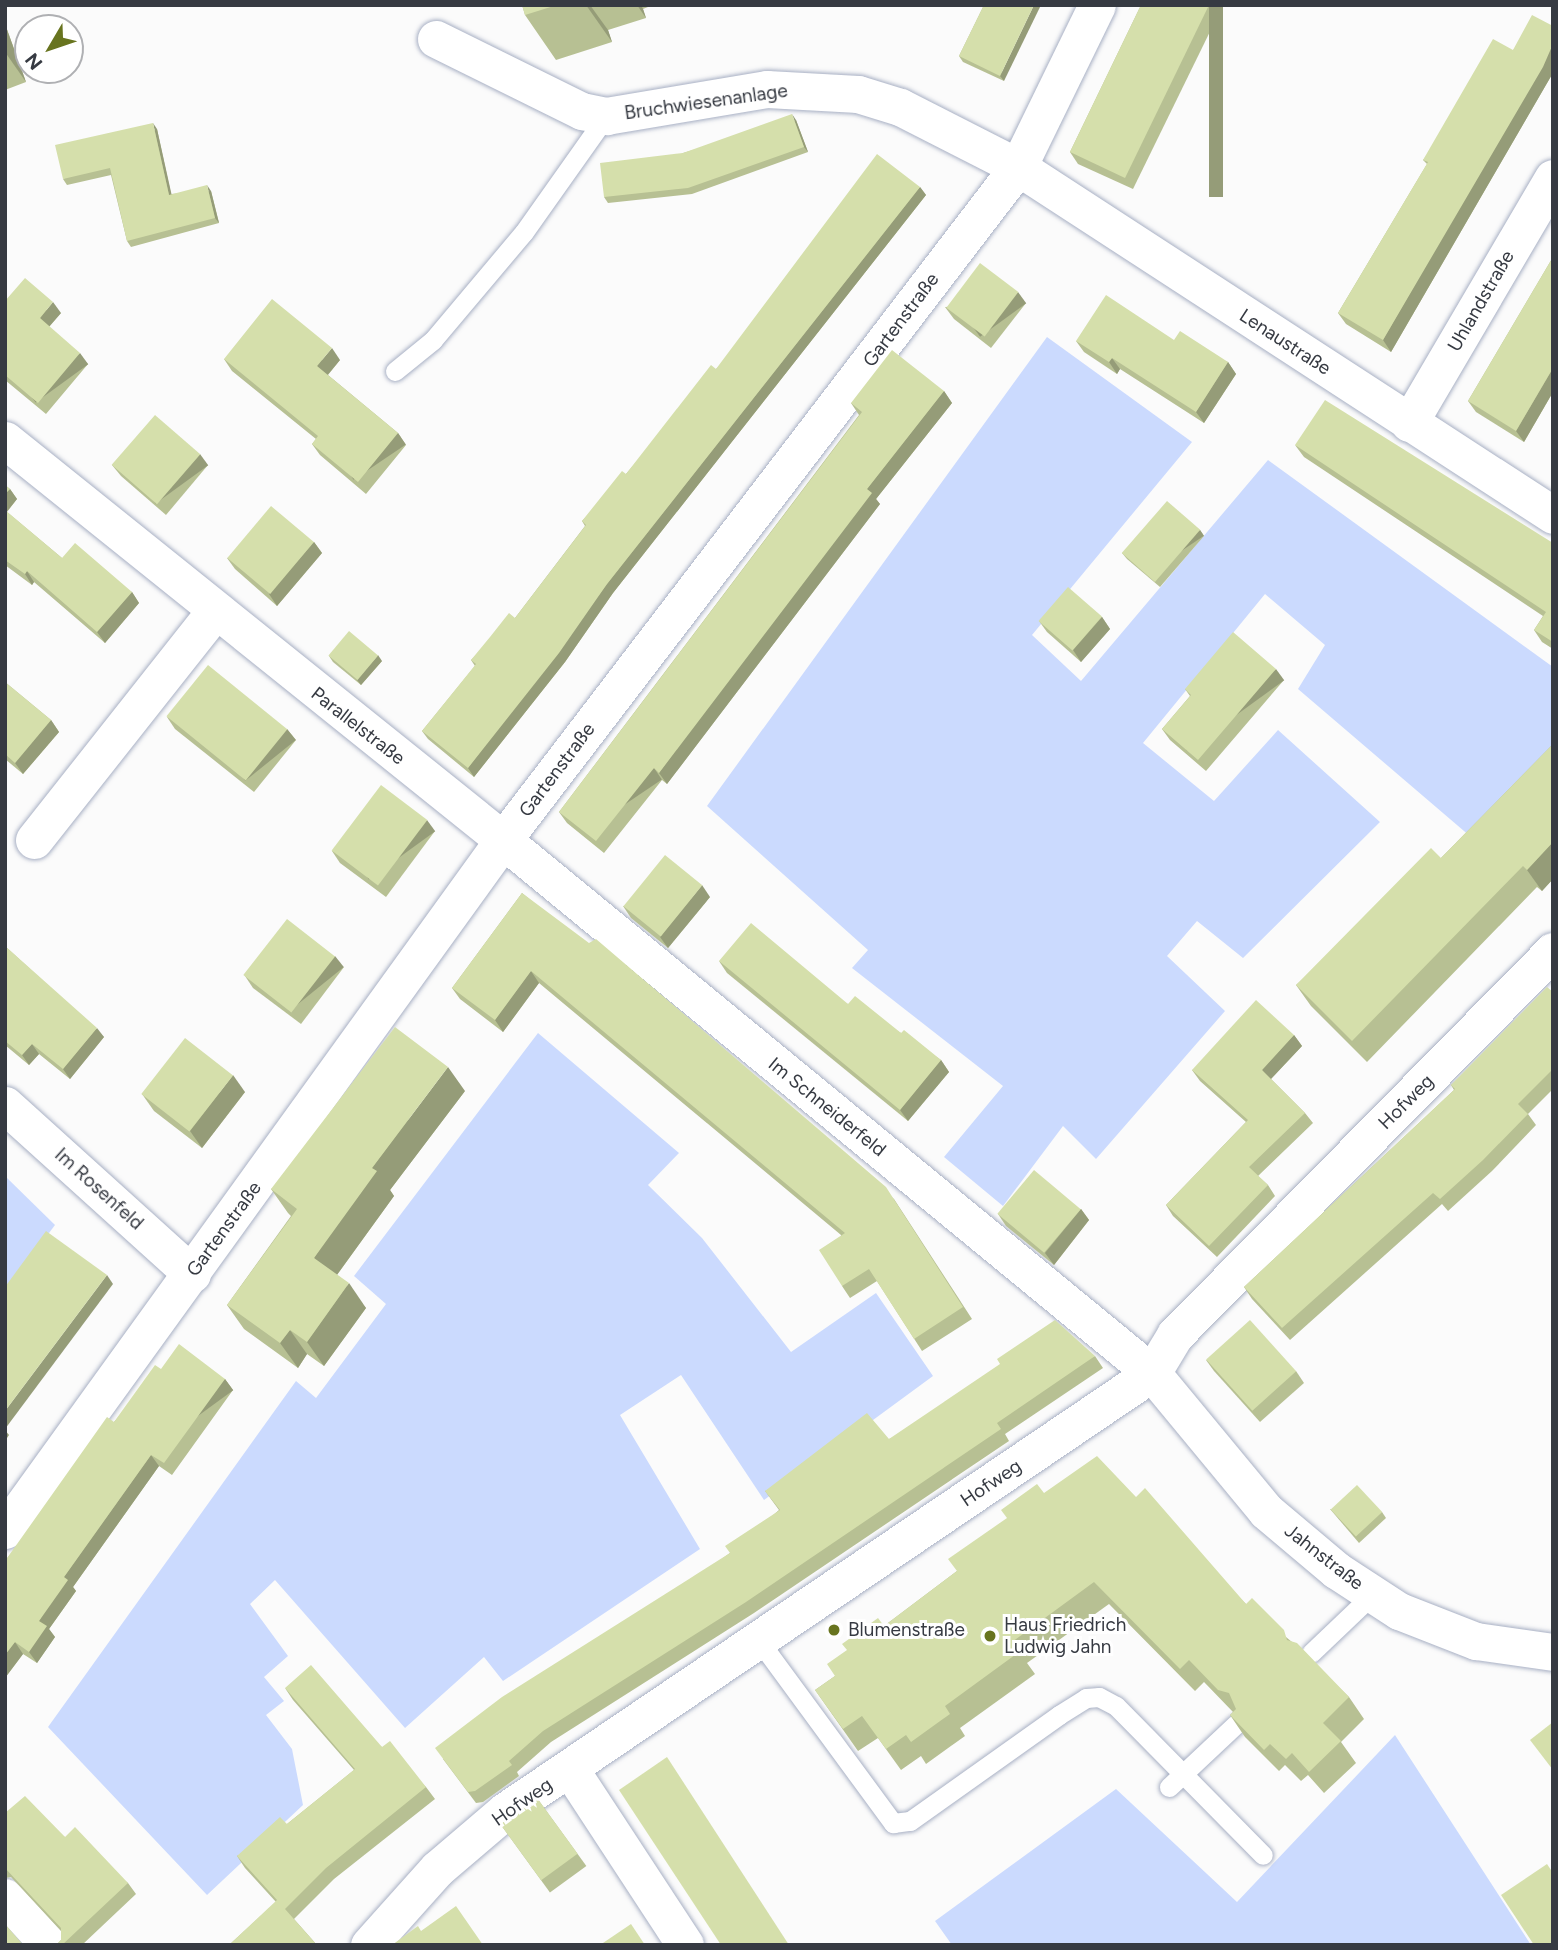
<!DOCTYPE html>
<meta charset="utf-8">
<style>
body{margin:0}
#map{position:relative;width:1558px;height:1950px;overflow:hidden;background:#fbfbfb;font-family:Figtree,sans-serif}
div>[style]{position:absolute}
.green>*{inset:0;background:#cbdafe}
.roads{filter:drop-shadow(0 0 2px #a8b0c4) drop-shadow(0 0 2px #a8b0c4)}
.lane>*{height:19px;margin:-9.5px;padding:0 9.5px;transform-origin:9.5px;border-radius:9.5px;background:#fff}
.street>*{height:37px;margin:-18.5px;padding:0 18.5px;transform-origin:18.5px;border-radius:18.5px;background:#fff}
.wall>*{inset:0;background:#b7c093;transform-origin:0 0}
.shaded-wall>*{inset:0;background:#959c78;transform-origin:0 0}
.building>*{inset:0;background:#d5dfab;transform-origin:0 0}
.dots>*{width:19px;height:19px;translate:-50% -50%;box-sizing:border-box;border:4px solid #fff;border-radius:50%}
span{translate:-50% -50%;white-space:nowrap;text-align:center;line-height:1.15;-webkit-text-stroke:6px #fff;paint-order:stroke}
.street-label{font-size:19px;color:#363a42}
.poi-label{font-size:19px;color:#363a42}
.left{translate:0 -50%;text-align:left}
.frame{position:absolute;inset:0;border:7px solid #363a42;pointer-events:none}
.north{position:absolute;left:14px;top:14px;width:70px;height:70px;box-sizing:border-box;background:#fff;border:2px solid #afb0b3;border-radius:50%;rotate:231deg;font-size:19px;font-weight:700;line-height:28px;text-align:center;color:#363a42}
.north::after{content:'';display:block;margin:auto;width:24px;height:32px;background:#68741f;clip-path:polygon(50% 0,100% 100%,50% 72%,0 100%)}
</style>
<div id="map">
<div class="green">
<div style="clip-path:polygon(1047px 337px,1192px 442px,1032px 635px,1081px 681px,1268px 460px,1553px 667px,1553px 745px,1471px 837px,1298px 689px,1325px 645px,1265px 594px,1143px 743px,1214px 801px,1278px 730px,1380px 822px,1243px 958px,1197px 921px,1167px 956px,1225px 1011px,1096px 1159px,1063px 1126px,1003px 1206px,944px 1157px,1003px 1086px,852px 968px,868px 950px,707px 806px)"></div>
<div style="clip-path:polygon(538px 1033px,679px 1153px,648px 1185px,702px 1238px,791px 1352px,876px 1293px,933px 1376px,764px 1500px,681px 1375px,620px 1415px,700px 1549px,503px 1681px,484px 1657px,405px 1728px,275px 1580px,250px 1604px,288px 1656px,264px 1677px,284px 1701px,266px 1715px,292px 1749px,303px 1805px,207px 1895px,48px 1727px,296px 1381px,316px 1398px,386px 1304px,354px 1276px)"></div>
<div style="clip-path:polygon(5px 1176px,55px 1225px,5px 1292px)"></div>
<div style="clip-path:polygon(1395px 1735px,1531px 1945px,952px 1945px,935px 1921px,1116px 1789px,1237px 1902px)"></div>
</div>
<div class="roads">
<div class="lane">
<div style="left:395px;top:371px;width:49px;rotate:-39.2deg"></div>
<div style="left:433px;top:340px;width:141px;rotate:-49.9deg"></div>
<div style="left:524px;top:232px;width:142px;rotate:-54.7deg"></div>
<div style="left:760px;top:1642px;width:225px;rotate:53.7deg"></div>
<div style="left:893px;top:1823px;width:17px;rotate:-7deg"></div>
<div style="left:910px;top:1821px;width:183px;rotate:-35.4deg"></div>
<div style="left:1059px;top:1715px;width:32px;rotate:-32deg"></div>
<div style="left:1086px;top:1698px;width:13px;rotate:-4deg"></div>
<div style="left:1099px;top:1697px;width:19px;rotate:28deg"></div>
<div style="left:1116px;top:1706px;width:209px;rotate:45.4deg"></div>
<div style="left:1311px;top:1653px;width:86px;rotate:-43.6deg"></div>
<div style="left:1169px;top:1787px;width:92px;rotate:-43.2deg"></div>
</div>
<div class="street">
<div style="left:436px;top:39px;width:163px;rotate:26.3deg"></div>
<div style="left:582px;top:111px;width:25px;rotate:12deg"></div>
<div style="left:606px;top:116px;width:163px;rotate:-9.5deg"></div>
<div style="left:767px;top:89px;width:91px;rotate:3.1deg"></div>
<div style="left:858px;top:94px;width:44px;rotate:17.2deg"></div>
<div style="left:900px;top:107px;width:132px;rotate:27deg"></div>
<div style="left:1018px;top:167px;width:638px;rotate:33.04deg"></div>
<div style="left:1409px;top:423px;width:284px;rotate:-59.6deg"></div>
<div style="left:5px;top:440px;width:639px;rotate:38.77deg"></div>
<div style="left:503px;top:840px;width:840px;rotate:39.4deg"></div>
<div style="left:1152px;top:1373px;width:179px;rotate:50.4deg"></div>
<div style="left:1266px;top:1511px;width:92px;rotate:40.1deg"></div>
<div style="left:1336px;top:1570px;width:75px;rotate:33.1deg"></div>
<div style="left:1399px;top:1611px;width:83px;rotate:21.3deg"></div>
<div style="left:1476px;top:1641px;width:78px;rotate:8.1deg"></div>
<div style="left:34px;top:840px;width:290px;rotate:-51.7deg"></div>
<div style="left:5px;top:1105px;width:252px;rotate:42.1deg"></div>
<div style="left:5px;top:1530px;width:851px;rotate:-54.18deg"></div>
<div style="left:503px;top:840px;width:847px;rotate:-52.58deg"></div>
<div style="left:1018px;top:167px;width:180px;rotate:-64deg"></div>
<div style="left:570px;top:1769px;width:210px;rotate:56.8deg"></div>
<div style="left:5px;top:1897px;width:65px;rotate:47.5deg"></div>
<div style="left:369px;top:1945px;width:102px;rotate:-48.2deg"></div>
<div style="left:437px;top:1869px;width:89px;rotate:-40.5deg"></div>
<div style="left:505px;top:1811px;width:781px;rotate:-34.1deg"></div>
<div style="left:1152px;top:1373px;width:44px;rotate:-58.8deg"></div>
<div style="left:1175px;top:1335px;width:539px;rotate:-45.45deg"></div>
</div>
</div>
<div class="wall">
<div style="clip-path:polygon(522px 5px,653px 5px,643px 9px,646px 18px,608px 30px,612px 42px,556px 60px,525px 15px)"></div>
<div style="clip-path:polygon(984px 5px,1004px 81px,963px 62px,959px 56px)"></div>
<div style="clip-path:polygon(1141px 5px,1223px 5px,1133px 189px,1078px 164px,1070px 152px)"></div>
<div style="clip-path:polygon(5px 24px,26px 82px,5px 90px)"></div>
<div style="clip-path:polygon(1553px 26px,1553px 73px,1550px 78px,1391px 352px,1346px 324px,1338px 313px,1427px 164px,1423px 160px,1513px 50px)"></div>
<div style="clip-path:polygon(796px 120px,808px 152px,692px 194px,608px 203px,604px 197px,683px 153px)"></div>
<div style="clip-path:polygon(157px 129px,171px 194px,211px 191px,219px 223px,131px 247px,127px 241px,111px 175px,67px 185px,63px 179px)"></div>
<div style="clip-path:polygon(920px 187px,926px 195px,613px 593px,565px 662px,474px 777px,428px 739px,422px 731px,475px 666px,471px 660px,515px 618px,585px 526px,582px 521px,626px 474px,716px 369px)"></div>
<div style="clip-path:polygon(1553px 257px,1553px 392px,1524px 442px,1476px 412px,1468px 401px)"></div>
<div style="clip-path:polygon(5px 301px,61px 313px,49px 327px,88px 364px,46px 414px,5px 380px)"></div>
<div style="clip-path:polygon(1026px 303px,991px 348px,954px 319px,945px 307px)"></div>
<div style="clip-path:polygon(1174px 340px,1228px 362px,1236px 374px,1204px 423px,1120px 369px,1117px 374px,1084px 352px,1076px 341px)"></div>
<div style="clip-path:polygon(224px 359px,340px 360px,328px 375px,398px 433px,406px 445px,366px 494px,320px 455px,312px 444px,316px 439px,232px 371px)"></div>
<div style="clip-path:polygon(944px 391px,952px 403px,876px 499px,880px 504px,667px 784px,662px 780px,604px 853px,567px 823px,559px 812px,859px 415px,851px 403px)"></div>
<div style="clip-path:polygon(1295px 445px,1553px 543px,1553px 649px,1542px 642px,1534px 630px,1543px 616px,1304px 457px)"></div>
<div style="clip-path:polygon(112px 465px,208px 465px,166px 515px,121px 476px)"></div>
<div style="clip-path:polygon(5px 485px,10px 489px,17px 499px,7px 512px,62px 558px,132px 592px,139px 603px,105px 643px,34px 582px,32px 585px,5px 565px)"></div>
<div style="clip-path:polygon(1200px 530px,1204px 536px,1160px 587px,1127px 559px,1122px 553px)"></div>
<div style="clip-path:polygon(314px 542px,322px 553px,277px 606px,235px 569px,227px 558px)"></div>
<div style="clip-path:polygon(1102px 617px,1110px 629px,1081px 662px,1047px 632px,1039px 621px)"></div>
<div style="clip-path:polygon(329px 656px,382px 661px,361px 685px,333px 662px)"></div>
<div style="clip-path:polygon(1284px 680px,1206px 771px,1170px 740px,1162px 729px,1190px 696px,1185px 689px)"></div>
<div style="clip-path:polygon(5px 682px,51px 720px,59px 732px,23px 774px,5px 759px)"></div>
<div style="clip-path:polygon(167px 717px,287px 729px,296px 740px,254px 792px,175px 729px)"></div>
<div style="clip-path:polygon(1553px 744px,1553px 879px,1542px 891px,1537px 887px,1367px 1062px,1311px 1006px,1296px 985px,1441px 858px)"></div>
<div style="clip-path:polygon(435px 831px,386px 897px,340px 863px,332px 851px)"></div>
<div style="clip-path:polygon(522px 893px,894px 1199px,972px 1319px,922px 1351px,877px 1281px,850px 1298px,842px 1286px,841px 1235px,539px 983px,503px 1032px,460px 999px,452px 988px)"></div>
<div style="clip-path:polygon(710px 897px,668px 948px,631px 918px,623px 906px)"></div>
<div style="clip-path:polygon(5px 946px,104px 1037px,70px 1079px,39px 1054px,29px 1065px,5px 1045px)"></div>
<div style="clip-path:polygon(719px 961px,848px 1004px,901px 1033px,941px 1060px,949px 1072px,908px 1121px,727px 973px)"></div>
<div style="clip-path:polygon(344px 967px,301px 1024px,253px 988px,245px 976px)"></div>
<div style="clip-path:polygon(1553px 992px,1553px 1089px,1528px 1114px,1536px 1125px,1492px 1171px,1448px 1211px,1442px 1204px,1290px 1340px,1252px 1299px,1244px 1287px,1454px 1090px,1451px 1085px)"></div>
<div style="clip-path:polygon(1294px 1035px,1302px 1046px,1271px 1079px,1305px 1113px,1313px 1123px,1258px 1176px,1268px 1185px,1275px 1196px,1217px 1257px,1173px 1216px,1166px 1205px,1246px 1122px,1200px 1081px,1192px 1070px)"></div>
<div style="clip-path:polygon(465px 1091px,390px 1190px,394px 1196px,337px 1275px,366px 1308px,324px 1366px,307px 1354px,298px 1368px,244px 1329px,227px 1305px,291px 1216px,288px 1213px,271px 1189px)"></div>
<div style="clip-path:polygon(245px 1092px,202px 1148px,154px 1111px,142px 1094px)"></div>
<div style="clip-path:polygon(1081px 1209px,1089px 1220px,1054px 1265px,1006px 1226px,998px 1214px)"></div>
<div style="clip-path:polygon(1095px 1356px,1103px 1368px,1005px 1434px,1009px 1441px,754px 1613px,551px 1742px,517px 1772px,519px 1776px,483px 1802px,476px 1803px,443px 1759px,730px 1553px,779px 1510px,765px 1491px,889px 1439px)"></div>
<div style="clip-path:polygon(1206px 1360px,1296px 1371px,1304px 1383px,1260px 1422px,1214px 1371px)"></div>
<div style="clip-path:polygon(161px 1369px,225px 1379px,233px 1390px,172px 1475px,159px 1466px,73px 1587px,76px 1591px,49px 1629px,55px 1637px,37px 1663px,23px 1654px,5px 1678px,5px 1561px,114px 1422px)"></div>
<div style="clip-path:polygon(1044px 1493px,1136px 1497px,1246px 1604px,1292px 1642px,1349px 1697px,1364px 1719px,1341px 1742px,1356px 1763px,1324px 1793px,1308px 1775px,1301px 1781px,1285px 1765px,1279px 1771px,1245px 1737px,1230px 1715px,1233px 1712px,1204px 1682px,1195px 1691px,1109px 1604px,1027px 1663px,1035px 1674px,960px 1728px,965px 1736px,926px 1764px,921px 1756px,901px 1770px,878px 1738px,858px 1751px,815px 1690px,835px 1676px,884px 1626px,957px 1571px)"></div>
<div style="clip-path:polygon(1330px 1509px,1382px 1512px,1386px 1518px,1359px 1543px)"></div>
<div style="clip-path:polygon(285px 1688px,382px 1747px,426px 1787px,435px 1799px,334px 1879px,294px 1919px,317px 1945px,229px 1945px,276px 1902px,245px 1868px,237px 1856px,287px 1824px,354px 1770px,293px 1700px)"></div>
<div style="left:537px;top:1798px;width:84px;height:45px;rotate:54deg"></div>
<div style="clip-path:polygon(5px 1813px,65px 1837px,128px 1883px,136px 1894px,82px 1945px,56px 1945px,61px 1940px,61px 1931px,11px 1877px,5px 1878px)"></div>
</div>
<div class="shaded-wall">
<div style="clip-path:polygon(586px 5px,590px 5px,608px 30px,612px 42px)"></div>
<div style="clip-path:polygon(637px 5px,641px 5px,643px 9px,646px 18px)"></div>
<div style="clip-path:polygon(1034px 5px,1041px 5px,1004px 81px,1000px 76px)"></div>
<div style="left:1209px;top:5px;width:14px;height:192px"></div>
<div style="clip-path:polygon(5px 24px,26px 82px,5px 52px)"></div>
<div style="clip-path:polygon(1553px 44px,1553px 73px,1550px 78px,1391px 352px,1383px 340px)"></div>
<div style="clip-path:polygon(792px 114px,796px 120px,808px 152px,804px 147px)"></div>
<div style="clip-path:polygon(153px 123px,157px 129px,173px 201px,169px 195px)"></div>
<div style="clip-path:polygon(207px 185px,211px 191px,219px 223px,215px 218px)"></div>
<div style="clip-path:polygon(920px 187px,926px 195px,613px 593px,565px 662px,474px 777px,468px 768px,607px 584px)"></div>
<div style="left:1018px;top:292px;width:14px;height:57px;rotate:54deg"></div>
<div style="clip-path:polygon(53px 302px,61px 313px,47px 329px,40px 318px)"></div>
<div style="clip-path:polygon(332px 348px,340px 360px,325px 378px,317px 366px)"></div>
<div style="left:80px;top:353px;width:14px;height:65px;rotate:54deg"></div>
<div style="clip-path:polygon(1112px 358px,1120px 369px,1117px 374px,1109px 362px)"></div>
<div style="clip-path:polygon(1228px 362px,1236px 374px,1204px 423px,1196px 412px)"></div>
<div style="clip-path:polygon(1553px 368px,1553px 392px,1524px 442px,1516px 431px)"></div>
<div style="clip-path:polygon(944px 391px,952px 403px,876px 499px,880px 504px,667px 784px,659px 773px,867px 489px)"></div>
<div style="left:398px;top:433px;width:14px;height:63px;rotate:56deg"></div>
<div style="left:200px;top:454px;width:14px;height:65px;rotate:54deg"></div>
<div style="clip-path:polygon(10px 489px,17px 499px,5px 514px,5px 494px)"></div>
<div style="left:1200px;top:530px;width:7px;height:67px;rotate:56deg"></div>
<div style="clip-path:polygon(314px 542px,322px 553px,277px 606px,269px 594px)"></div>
<div style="clip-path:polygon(27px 571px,34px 582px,32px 585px,25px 574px)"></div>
<div style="clip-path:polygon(132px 592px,139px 603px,105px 643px,97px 632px)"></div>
<div style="clip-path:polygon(1102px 617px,1110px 629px,1081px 662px,1073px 650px)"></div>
<div style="clip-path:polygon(378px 655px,382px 661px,361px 685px,357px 680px)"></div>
<div style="left:1276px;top:669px;width:14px;height:120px;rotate:54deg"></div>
<div style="clip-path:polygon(51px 720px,59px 732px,23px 774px,15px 763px)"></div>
<div style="left:287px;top:729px;width:14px;height:65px;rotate:51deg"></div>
<div style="left:654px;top:768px;width:14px;height:93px;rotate:56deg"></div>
<div style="left:427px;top:820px;width:14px;height:82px;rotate:54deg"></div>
<div style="clip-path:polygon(1553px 842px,1553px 879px,1542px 891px,1527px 870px)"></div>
<div style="clip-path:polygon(702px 885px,710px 897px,668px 948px,660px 937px)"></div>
<div style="left:335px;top:956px;width:14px;height:70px;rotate:51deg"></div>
<div style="clip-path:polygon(531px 971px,539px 983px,503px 1032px,495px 1020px)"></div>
<div style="clip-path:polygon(97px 1028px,104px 1037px,70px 1079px,63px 1069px)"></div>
<div style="clip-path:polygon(1294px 1035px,1302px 1046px,1269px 1081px,1262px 1070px)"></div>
<div style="clip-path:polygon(32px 1044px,39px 1054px,29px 1065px,22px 1055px)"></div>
<div style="clip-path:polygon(941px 1060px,949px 1072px,908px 1121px,900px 1110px)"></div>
<div style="clip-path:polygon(448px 1067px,465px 1091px,390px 1190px,394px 1196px,331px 1283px,314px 1258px,372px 1168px)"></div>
<div style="clip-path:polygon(233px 1075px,245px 1092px,202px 1148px,190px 1131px)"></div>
<div style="clip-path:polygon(1081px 1209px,1089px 1220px,1054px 1265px,1045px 1253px)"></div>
<div style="clip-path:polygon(107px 1275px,113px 1284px,5px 1429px,5px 1411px)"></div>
<div style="clip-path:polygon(349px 1283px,366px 1308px,324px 1366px,307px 1342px)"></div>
<div style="clip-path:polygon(290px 1330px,307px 1354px,298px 1368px,280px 1343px)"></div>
<div style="left:225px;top:1379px;width:14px;height:104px;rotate:54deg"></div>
<div style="clip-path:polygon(5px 1430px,9px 1435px,5px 1441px)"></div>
<div style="clip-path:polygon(151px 1455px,159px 1466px,73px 1587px,76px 1591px,49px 1629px,55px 1637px,37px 1663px,29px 1652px,39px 1621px,64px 1577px)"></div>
<div style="clip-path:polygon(15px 1642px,23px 1654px,5px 1678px,5px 1655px)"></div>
</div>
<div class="building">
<div style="clip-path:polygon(522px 5px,557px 5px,525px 15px)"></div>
<div style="clip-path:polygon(984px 5px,1034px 5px,1000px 76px,959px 56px)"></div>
<div style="clip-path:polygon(1141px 5px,1209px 5px,1125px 178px,1070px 152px)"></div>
<div style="clip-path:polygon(1532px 15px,1553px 26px,1553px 44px,1543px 67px,1383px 340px,1338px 313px,1428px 162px,1423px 160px,1493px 39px,1513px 50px)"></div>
<div style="clip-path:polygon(792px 114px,804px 147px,688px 188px,604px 197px,600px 163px,683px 153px)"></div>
<div style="clip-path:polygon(153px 123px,169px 195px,207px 185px,215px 218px,127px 241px,110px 168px,63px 179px,55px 145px)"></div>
<div style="clip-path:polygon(877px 154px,920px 187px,607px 584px,559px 653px,468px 768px,422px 731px,476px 664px,471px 660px,490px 637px,509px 613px,515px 618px,586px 525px,582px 521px,622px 471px,626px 474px,711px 365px,716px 369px)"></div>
<div style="clip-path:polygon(1553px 257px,1553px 368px,1516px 431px,1468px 401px)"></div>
<div style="left:980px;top:263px;width:48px;height:56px;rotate:37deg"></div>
<div style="clip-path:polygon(25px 278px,53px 302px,40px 318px,80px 353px,38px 403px,5px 375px,5px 301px)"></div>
<div style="clip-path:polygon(1106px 295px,1174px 340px,1180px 331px,1228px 362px,1196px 412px,1112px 358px,1109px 362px,1076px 341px)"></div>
<div style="clip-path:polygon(272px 299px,332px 348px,317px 366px,398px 433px,358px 482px,312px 444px,318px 436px,224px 359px)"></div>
<div style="clip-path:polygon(892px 350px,944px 391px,867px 489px,872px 493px,659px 773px,654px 768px,596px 841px,559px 812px,862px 412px,851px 403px)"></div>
<div style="clip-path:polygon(1325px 400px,1553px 543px,1553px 642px,1534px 630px,1546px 612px,1295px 445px)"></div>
<div style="left:155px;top:415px;width:60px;height:66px;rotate:41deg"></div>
<div style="clip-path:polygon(5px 485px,10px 489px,5px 494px)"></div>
<div style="left:1167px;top:501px;width:44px;height:69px;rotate:41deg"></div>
<div style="left:271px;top:506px;width:56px;height:68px;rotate:40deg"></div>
<div style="clip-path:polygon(5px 510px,62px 558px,75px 543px,132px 592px,97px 632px,27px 571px,25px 574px,5px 560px)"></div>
<div style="left:1068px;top:587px;width:45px;height:45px;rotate:41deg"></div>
<div style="left:349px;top:631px;width:38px;height:32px;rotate:40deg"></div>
<div style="clip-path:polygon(1233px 632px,1276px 669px,1198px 760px,1162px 729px,1191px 695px,1185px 689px)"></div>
<div style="left:208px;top:665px;width:102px;height:66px;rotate:39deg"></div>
<div style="clip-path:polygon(5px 682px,51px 720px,15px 763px,5px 754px)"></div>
<div style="clip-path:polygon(1553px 744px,1553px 842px,1527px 870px,1523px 866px,1352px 1041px,1296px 985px,1431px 848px,1441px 858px)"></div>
<div style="left:381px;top:785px;width:58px;height:82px;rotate:37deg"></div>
<div style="left:665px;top:855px;width:48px;height:66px;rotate:39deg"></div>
<div style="clip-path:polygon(522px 893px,589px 943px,596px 939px,886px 1187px,963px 1307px,914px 1339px,869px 1269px,842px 1286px,819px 1250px,845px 1233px,531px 971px,495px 1020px,452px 988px)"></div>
<div style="left:287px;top:919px;width:61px;height:71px;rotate:38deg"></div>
<div style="clip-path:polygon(751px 923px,848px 1004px,855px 996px,901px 1033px,904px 1030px,941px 1060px,900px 1110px,719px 961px)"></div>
<div style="clip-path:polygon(5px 946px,97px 1028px,63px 1069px,32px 1044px,22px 1055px,5px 1041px)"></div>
<div style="clip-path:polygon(1547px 987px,1553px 992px,1553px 1069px,1518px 1104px,1528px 1114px,1483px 1160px,1440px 1199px,1433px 1193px,1282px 1328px,1244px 1287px,1455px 1089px,1451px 1085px)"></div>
<div style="clip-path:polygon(1256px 1000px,1294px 1035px,1262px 1070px,1305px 1113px,1249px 1167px,1268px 1185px,1209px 1246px,1166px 1205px,1248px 1120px,1192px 1070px)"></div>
<div style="clip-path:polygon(395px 1027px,448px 1067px,372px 1168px,377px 1171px,314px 1258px,349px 1283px,307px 1342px,290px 1330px,280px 1343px,227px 1305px,297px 1209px,271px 1189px)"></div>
<div style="left:185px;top:1038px;width:61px;height:71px;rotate:38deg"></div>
<div style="left:1034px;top:1170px;width:61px;height:57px;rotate:40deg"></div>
<div style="clip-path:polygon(46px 1231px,107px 1275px,5px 1411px,5px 1287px)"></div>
<div style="clip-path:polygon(1055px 1320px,1095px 1356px,997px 1423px,1001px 1429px,746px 1602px,543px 1731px,509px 1761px,512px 1765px,475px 1791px,468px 1792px,435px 1748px,502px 1697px,730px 1553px,725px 1546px,780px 1510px,765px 1491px,867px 1413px,889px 1439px,1000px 1364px,997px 1359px)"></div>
<div style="left:1250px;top:1320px;width:69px;height:59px;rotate:48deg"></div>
<div style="clip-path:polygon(179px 1344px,225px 1379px,164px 1463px,151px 1455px,64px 1577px,68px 1580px,39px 1621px,47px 1626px,29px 1652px,15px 1642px,5px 1655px,5px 1561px,107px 1417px,114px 1422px,155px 1365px,161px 1369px)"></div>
<div style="clip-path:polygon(1097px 1456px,1136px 1497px,1145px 1488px,1246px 1604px,1252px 1598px,1284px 1630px,1287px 1640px,1297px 1643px,1349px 1697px,1323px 1723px,1341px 1741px,1309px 1772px,1292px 1753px,1286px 1759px,1270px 1744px,1264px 1750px,1230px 1715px,1236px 1709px,1229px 1693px,1218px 1690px,1189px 1660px,1180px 1669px,1094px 1582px,1012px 1642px,1019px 1652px,945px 1706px,950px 1714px,911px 1742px,906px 1735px,886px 1749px,862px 1716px,843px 1729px,815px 1690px,835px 1676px,827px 1664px,847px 1650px,842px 1644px,878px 1618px,884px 1626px,957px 1571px,948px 1559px,1007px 1518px,1001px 1510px,1037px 1484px,1044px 1493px)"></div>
<div style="left:1357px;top:1485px;width:37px;height:36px;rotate:47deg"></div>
<div style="clip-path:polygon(311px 1665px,382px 1747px,390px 1741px,426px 1787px,326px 1868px,285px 1909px,316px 1944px,315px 1945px,229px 1945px,277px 1900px,237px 1856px,280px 1817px,287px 1824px,355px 1769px,285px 1688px)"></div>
<div style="clip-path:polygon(1553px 1722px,1553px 1770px,1530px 1740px)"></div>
<div style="clip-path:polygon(667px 1757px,789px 1945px,721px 1945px,619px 1790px)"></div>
<div style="clip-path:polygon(25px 1796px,65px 1837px,75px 1827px,128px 1883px,62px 1945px,56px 1945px,61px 1940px,61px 1928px,5px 1868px,5px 1813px)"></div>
<div style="left:537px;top:1798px;width:69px;height:45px;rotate:54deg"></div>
<div style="clip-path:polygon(1547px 1864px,1553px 1873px,1553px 1945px,1534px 1945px,1501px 1895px)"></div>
<div style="clip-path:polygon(456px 1906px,483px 1945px,392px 1945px,418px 1926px,421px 1931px)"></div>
<div style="clip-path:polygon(5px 1924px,23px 1945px,5px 1945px)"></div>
<div style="clip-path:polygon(631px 1924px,645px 1945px,600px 1945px)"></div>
</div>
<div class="dots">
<div style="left:834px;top:1630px;background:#68741f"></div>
<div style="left:990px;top:1636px;background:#68741f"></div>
</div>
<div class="street-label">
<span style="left:706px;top:102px;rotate:-8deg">Bruchwiesenanlage</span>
<span style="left:1481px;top:301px;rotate:-60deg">Uhlandstraße</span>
<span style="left:901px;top:320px;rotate:-53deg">Gartenstraße</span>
<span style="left:1285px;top:342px;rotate:33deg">Lenaustraße</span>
<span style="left:358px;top:726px;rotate:38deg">Parallelstraße</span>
<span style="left:557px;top:770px;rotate:-53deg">Gartenstraße</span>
<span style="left:1406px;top:1102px;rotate:-45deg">Hofweg</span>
<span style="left:827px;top:1107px;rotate:39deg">Im Schneiderfeld</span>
<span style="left:99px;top:1189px;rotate:42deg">Im Rosenfeld</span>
<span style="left:224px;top:1229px;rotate:-54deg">Gartenstraße</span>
<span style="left:991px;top:1483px;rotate:-34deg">Hofweg</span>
<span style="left:1324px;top:1557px;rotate:38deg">Jahnstraße</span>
<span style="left:522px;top:1802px;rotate:-35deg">Hofweg</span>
</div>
<div class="poi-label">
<span class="left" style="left:1004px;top:1636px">Haus Friedrich<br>Ludwig Jahn</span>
<span class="left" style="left:848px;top:1630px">Blumenstraße</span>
</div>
<div class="frame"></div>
<div class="north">N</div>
</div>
